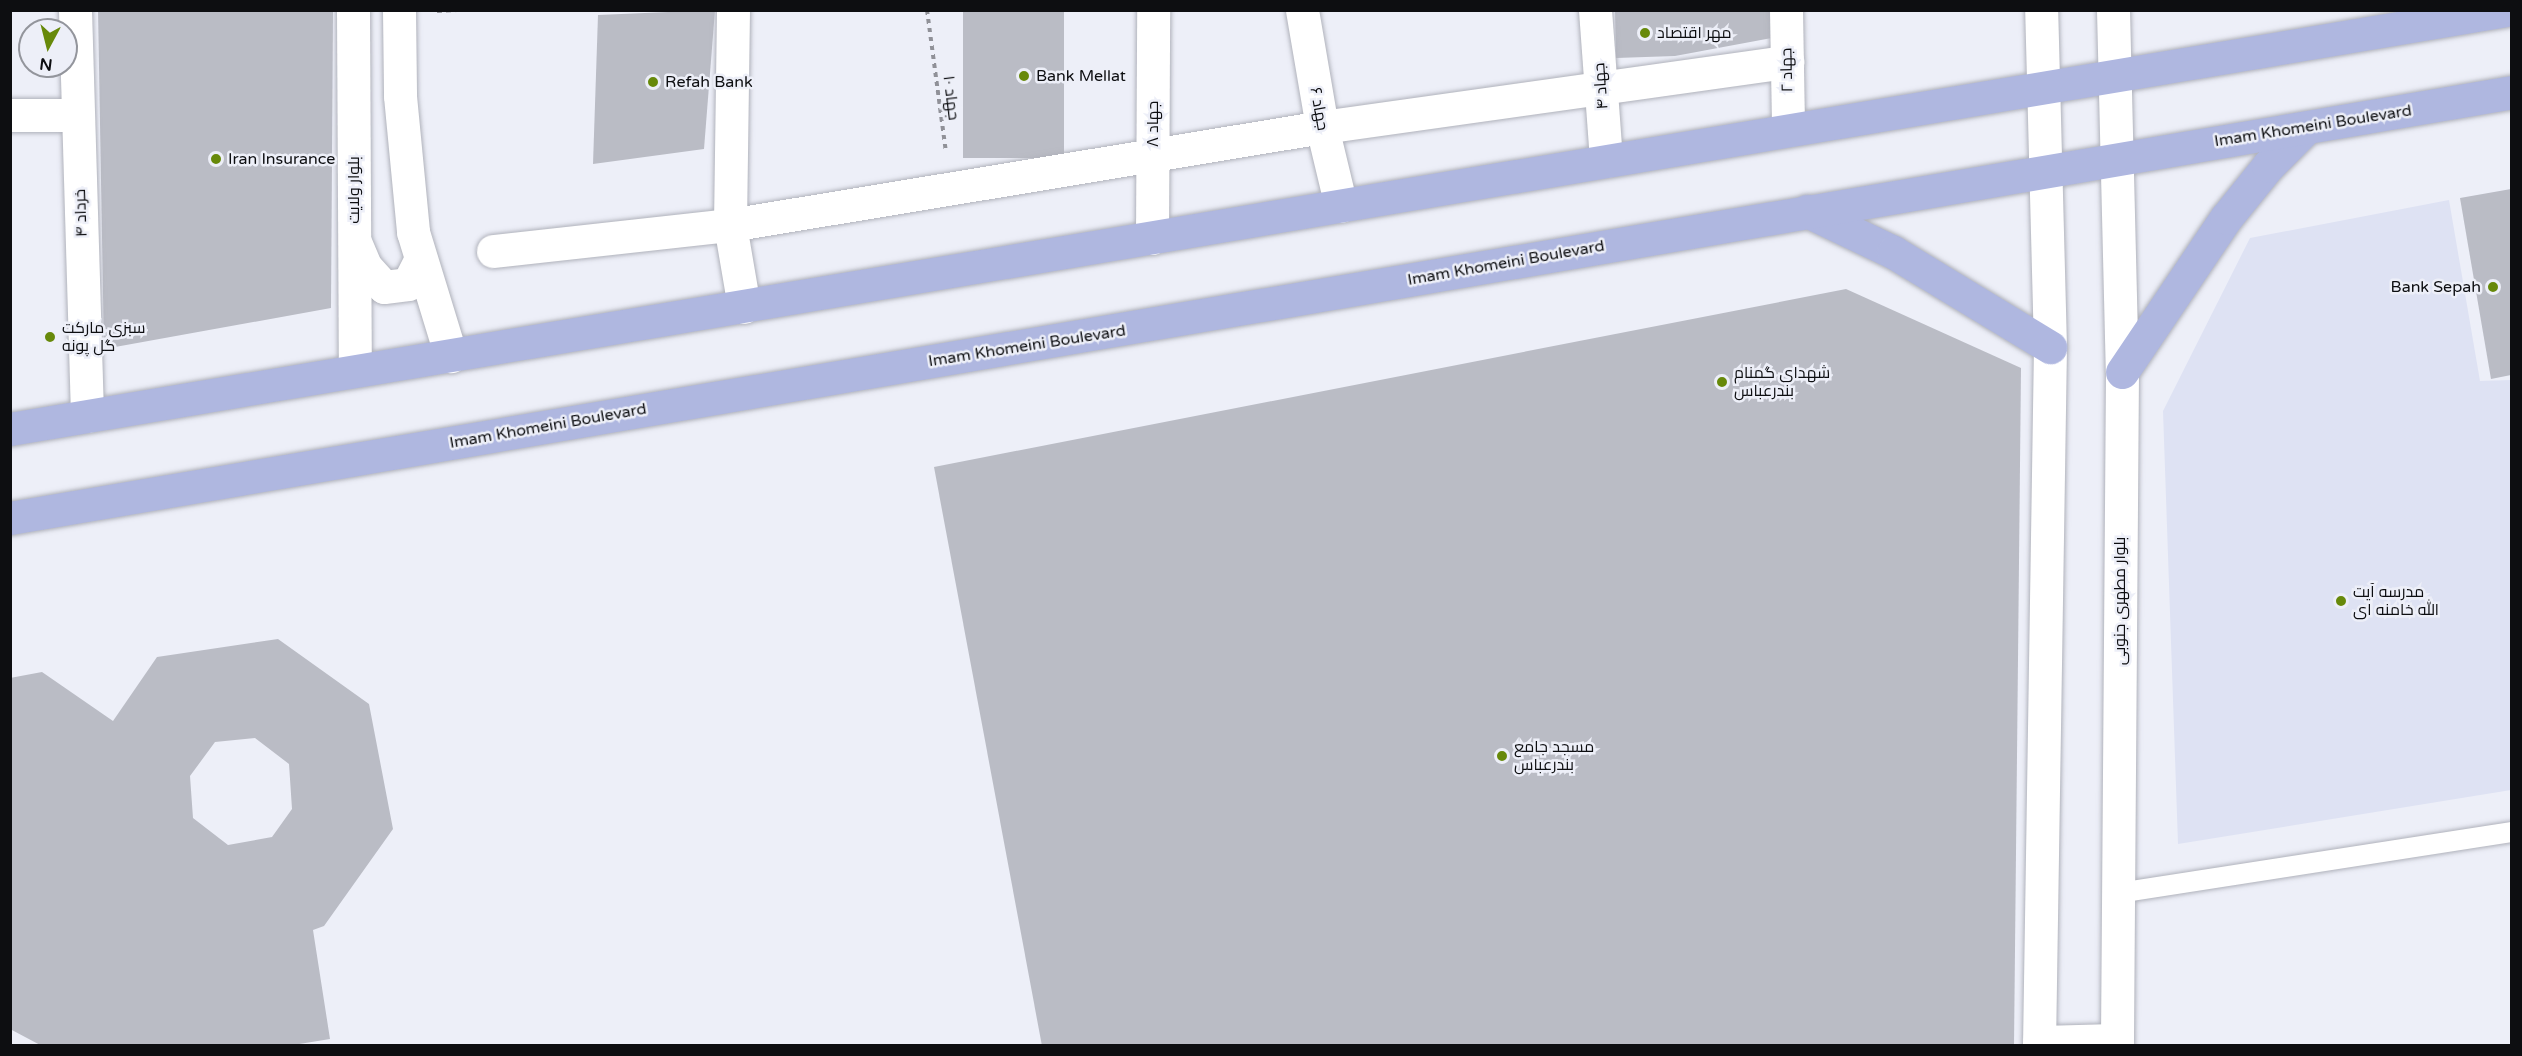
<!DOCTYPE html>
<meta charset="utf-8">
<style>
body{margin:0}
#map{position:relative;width:2522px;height:1056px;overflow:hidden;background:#edeff8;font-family:"Varela Round",Cairo,sans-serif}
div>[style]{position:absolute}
.built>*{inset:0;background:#dee2f3}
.building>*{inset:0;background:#babcc5;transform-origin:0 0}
.path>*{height:4px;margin-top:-2px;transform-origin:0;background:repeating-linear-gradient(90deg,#909198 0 4.5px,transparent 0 9px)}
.roads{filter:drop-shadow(0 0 2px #b0b2bb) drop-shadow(0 0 2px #b0b2bb)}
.service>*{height:20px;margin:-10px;padding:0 10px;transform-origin:10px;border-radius:10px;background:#fff}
.minor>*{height:33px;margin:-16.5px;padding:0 16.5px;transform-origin:16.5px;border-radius:16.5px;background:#fff}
.tertiary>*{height:33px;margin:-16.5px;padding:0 16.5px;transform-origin:16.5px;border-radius:16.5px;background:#fff}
.primary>*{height:33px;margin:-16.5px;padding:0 16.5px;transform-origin:16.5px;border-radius:16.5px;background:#afb7e0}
.dots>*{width:16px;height:16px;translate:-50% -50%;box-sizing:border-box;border:3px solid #edeff8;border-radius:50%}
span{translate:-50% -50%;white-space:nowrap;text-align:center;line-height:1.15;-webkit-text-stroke:5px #edeff8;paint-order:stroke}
.poi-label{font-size:16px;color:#0d0e11}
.left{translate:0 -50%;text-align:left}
.right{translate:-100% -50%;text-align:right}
.street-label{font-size:16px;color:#0d0e11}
.frame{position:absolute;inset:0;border:12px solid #0d0e11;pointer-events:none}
.north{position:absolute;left:18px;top:18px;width:60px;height:60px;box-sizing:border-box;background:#edeff8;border:2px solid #93959c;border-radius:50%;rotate:187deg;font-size:16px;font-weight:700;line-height:24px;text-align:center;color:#0d0e11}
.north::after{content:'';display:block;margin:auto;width:21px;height:27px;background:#67890a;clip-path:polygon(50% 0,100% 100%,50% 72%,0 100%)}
</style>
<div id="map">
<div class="built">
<div style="clip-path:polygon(2449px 200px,2480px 381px,2511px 380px,2511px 790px,2178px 844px,2163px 411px,2250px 238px)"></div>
</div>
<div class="building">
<div style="clip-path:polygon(98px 10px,333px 10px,331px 308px,104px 349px)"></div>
<div style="clip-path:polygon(715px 10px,704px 149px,593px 164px,598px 15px)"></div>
<div style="left:963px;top:10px;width:101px;height:148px"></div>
<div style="clip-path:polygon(1615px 10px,1776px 10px,1777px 37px,1675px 56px,1616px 58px)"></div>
<div style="clip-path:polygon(2511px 189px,2511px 375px,2491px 379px,2460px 198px)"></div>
<div style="clip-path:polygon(1846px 289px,2021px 368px,2014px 1046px,1042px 1046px,934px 467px)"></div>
<div style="clip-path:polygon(evenodd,278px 639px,369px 704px,393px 829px,324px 926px,313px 930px,330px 1039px,287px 1046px,42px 1046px,10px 1029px,10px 678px,42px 672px,113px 721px,157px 657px,278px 639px,255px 738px,289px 764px,292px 809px,272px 837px,228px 845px,193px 818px,190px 776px,215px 742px,255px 738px)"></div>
</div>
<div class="path">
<div style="left:927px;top:10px;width:144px;rotate:82.4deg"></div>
<div style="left:437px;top:11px;width:20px;rotate:-3deg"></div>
</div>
<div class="roads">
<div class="service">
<div style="left:2118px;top:893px;width:399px;rotate:-8.8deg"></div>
</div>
<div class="minor">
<div style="left:75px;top:10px;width:406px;rotate:88.3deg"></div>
<div style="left:733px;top:10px;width:215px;rotate:90.8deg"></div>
<div style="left:730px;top:225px;width:83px;rotate:80.3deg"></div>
<div style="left:1302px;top:10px;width:119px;rotate:80.3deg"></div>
<div style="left:1322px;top:127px;width:81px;rotate:76.5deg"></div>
<div style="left:1595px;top:10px;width:151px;rotate:85.8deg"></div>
<div style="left:1786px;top:10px;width:120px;rotate:89deg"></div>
<div style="left:10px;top:115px;width:68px"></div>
<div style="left:1152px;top:238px;width:228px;rotate:-89.7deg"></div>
<div style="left:493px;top:251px;width:238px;rotate:-6.3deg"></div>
<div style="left:730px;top:225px;width:600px;rotate:-9.4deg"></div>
<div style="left:1322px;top:127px;width:470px;rotate:-8deg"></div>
</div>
<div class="tertiary">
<div style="left:353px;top:10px;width:360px;rotate:89.7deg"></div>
<div style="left:399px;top:10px;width:86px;rotate:89.3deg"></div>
<div style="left:400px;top:96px;width:137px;rotate:84.5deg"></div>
<div style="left:413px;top:232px;width:130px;rotate:73deg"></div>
<div style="left:2113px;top:10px;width:362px;rotate:88.6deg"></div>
<div style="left:2122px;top:372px;width:674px;rotate:90.43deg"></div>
<div style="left:355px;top:242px;width:26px;rotate:67deg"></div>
<div style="left:365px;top:266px;width:28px;rotate:48deg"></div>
<div style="left:384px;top:287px;width:24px;rotate:-7deg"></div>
<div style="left:408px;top:284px;width:28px;rotate:-63deg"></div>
<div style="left:2039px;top:1042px;width:78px;rotate:-1.5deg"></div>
<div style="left:2039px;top:1046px;width:699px;rotate:-89.1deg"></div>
<div style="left:2050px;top:347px;width:337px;rotate:-91.5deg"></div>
</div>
<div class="primary">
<div style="left:1807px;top:211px;width:95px;rotate:25.5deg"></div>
<div style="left:1893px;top:252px;width:184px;rotate:31.2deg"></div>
<div style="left:2122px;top:372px;width:186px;rotate:-56deg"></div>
<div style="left:2226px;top:218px;width:67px;rotate:-51.1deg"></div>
<div style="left:2268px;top:166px;width:54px;rotate:-45deg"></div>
<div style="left:10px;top:429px;width:2530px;rotate:-9.53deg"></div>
<div style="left:10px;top:518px;width:2538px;rotate:-9.66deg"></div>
</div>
</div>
<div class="dots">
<div style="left:1645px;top:33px;background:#67890a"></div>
<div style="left:1024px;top:76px;background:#67890a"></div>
<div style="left:653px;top:82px;background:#67890a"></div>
<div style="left:216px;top:159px;background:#67890a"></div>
<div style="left:2493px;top:287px;background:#67890a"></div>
<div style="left:50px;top:337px;background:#67890a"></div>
<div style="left:1722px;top:382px;background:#67890a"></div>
<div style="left:2341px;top:601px;background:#67890a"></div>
<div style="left:1502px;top:756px;background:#67890a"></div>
</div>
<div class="poi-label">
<span class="left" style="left:1657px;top:33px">مهر اقتصاد</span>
<span class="left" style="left:1036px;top:76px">Bank Mellat</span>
<span class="left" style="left:665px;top:82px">Refah Bank</span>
<span class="left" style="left:228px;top:159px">Iran Insurance</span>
<span class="right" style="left:2481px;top:287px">Bank Sepah</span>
<span class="left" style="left:62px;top:337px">سبزی مارکت<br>گل پونه</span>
<span class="left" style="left:1734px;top:382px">شهدای گمنام<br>بندرعباس</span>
<span class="left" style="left:2353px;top:601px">مدرسه آیت<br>الله خامنه ای</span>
<span class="left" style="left:1514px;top:756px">مسجد جامع<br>بندرعباس</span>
</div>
<div class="street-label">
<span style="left:1787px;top:70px;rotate:-91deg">جهاد ۲</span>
<span style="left:1601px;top:86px;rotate:-94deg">جهاد ۴</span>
<span style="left:951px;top:98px;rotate:83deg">جهاد ۱۰</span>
<span style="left:1319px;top:109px;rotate:80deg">جهاد ۶</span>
<span style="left:1153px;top:124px;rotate:-90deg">جهاد ۸</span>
<span style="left:2313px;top:126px;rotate:-9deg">Imam Khomeini Boulevard</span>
<span style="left:354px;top:190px;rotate:-90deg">بلوار ولایت</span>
<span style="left:81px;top:213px;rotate:-92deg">خرداد ۴</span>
<span style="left:1506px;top:263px;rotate:-10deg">Imam Khomeini Boulevard</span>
<span style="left:1027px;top:346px;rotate:-9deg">Imam Khomeini Boulevard</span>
<span style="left:548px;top:426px;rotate:-10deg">Imam Khomeini Boulevard</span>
<span style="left:2120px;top:601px;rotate:-90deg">بلوار مطهری جنوبی</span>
</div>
<div class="frame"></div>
<div class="north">N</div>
</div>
